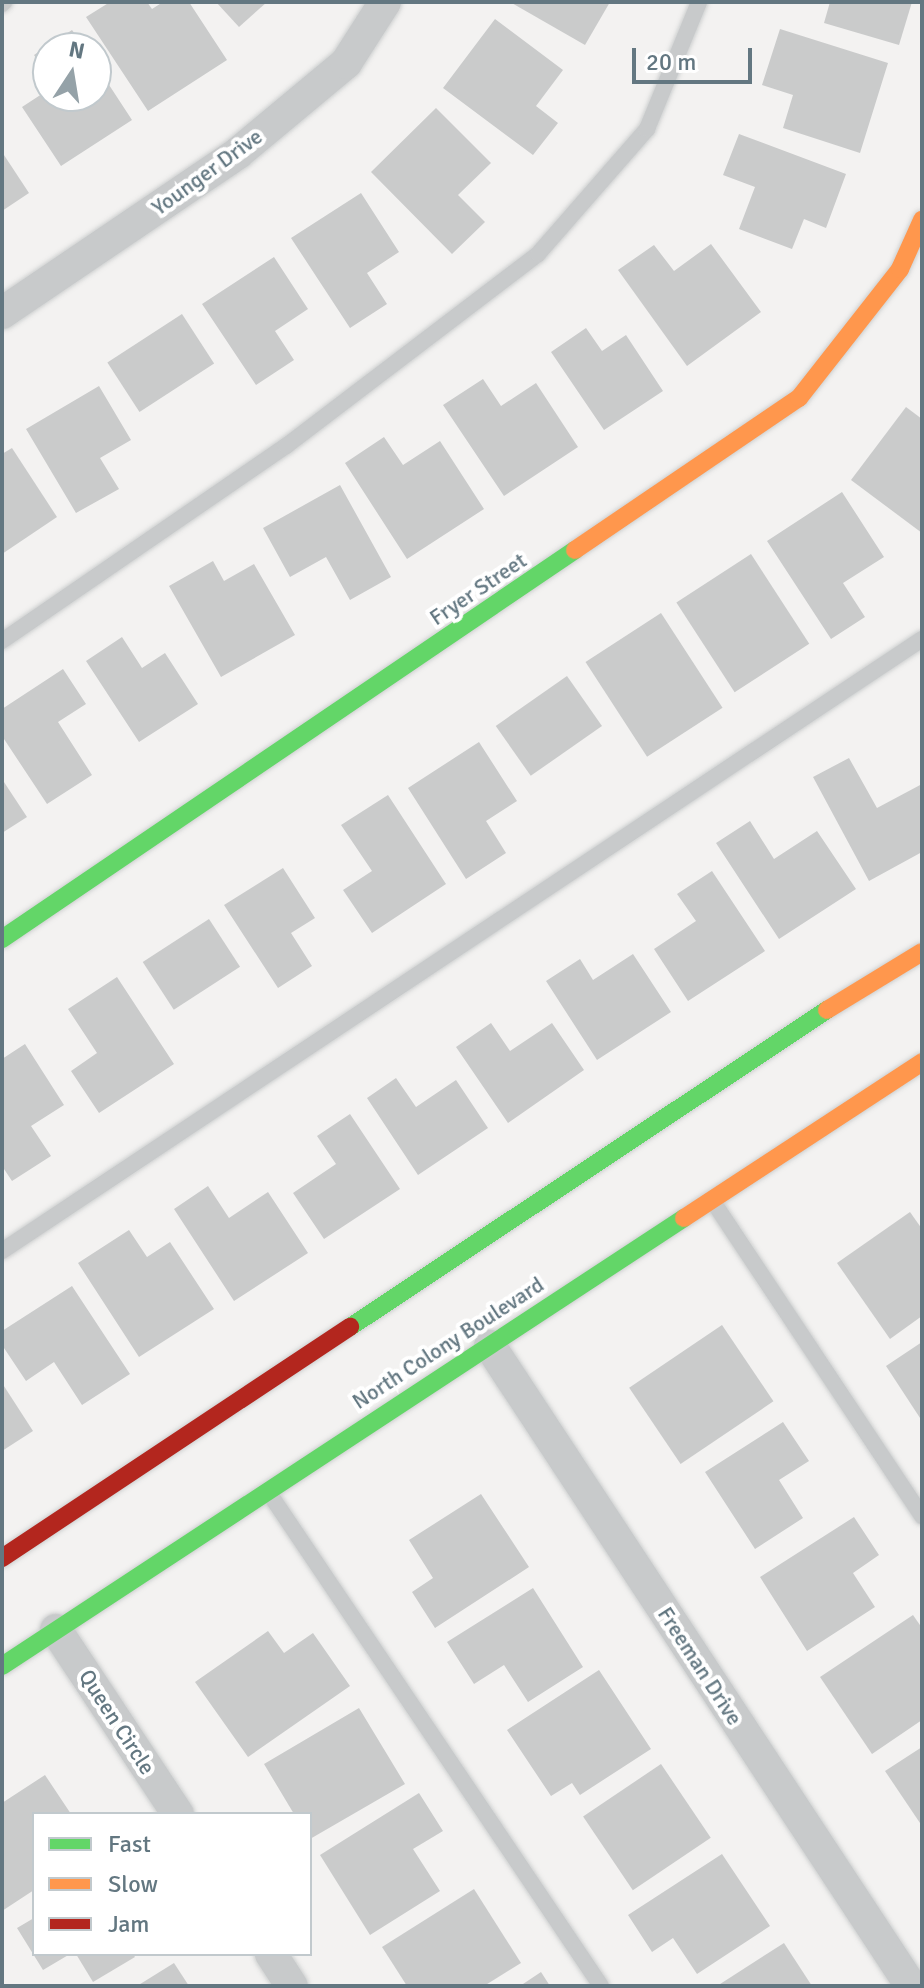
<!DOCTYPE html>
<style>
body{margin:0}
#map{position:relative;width:924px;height:1988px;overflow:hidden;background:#f3f2f1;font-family:Signika,sans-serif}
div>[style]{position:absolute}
.building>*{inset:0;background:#cacbcb;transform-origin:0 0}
.roads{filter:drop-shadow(0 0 2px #ced0d0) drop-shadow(0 0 2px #ced0d0)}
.lane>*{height:16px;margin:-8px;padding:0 8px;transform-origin:8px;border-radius:8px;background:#c8cacb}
.street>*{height:32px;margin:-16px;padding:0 16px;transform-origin:16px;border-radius:16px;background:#c8cacb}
.fast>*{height:18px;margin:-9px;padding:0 9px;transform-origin:9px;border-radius:9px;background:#63d668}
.slow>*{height:18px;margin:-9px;padding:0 9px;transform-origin:9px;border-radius:9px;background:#ff974d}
.jam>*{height:18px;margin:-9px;padding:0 9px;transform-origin:9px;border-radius:9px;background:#b3261e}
span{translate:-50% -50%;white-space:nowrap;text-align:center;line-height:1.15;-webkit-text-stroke:8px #fff;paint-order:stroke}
.street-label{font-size:22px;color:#637781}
.frame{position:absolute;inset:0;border:4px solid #637781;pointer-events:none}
.legend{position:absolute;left:32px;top:1812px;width:280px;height:144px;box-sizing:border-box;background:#fff;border:2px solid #c1c9cd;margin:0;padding:10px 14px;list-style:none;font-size:24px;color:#637781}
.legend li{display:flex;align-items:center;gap:16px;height:40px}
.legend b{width:40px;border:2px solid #c1c9cd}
.north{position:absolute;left:32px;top:32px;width:80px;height:80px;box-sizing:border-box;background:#fff;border:2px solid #c1c9cd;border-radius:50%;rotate:12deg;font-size:22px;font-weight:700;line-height:32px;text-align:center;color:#637781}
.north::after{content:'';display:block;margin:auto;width:28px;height:36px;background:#95a2a8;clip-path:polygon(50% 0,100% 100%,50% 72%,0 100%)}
.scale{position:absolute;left:632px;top:48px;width:120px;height:36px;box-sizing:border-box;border:4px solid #637781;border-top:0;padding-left:10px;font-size:24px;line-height:28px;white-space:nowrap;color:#637781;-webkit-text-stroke:6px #fff;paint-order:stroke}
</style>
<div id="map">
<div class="building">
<div style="clip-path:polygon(110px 2px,147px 2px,152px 9px,163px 2px,189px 2px,227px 60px,148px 111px,86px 17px)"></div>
<div style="clip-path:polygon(216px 2px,267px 2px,239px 27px)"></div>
<div style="clip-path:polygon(510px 2px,610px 2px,585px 45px)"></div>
<div style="clip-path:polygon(830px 2px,912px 2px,899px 45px,824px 23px)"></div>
<div style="clip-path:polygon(495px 19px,563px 70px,536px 106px,558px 123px,533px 155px,443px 88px)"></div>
<div style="clip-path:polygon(780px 29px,888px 63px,860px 153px,783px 128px,793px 95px,762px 85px)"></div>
<div style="clip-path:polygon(72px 30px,85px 48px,48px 48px,48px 76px,34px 55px)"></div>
<div style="clip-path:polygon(96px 65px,132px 120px,61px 166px,22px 107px,48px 90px,48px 96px,96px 96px)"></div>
<div style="clip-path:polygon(436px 108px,491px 163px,458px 195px,485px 222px,452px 254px,371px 172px)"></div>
<div style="clip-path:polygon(739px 134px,846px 174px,826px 228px,804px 219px,792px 249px,739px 229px,755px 187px,723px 175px)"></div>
<div style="clip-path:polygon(2px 152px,29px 193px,2px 211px)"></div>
<div style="clip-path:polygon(361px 193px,399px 252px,367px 273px,387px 304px,350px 328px,291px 238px)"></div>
<div style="clip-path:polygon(711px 244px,761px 312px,687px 366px,618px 270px,654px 245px,674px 271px)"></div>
<div style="clip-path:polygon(274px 257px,308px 309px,275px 331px,294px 360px,256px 385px,202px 304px)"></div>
<div style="left:182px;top:314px;width:59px;height:89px;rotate:57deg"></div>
<div style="clip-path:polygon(586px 328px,602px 351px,626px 335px,663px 391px,604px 430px,551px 352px)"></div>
<div style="clip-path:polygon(483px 379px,501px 406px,536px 383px,578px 447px,504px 496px,443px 405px)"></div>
<div style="clip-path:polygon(99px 386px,131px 440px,100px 458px,119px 489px,76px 513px,26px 429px)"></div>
<div style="clip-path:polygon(906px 407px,922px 419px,922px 533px,851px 480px)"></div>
<div style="clip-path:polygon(384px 437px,403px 465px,440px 441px,484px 509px,407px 559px,345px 463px)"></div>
<div style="clip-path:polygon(12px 448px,57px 517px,2px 554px,2px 454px)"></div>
<div style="clip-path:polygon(340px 485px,391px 577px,350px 600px,326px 557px,290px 577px,263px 528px)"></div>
<div style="clip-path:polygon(842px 492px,884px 557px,843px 583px,865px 617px,831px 639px,767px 541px)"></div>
<div style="left:751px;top:554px;width:107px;height:89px;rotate:57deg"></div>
<div style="clip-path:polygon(213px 561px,224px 581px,254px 564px,295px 635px,221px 677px,169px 586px)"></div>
<div style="left:661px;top:613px;width:113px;height:90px;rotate:57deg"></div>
<div style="clip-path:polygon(122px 637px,142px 668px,165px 653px,198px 704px,139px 742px,86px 661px)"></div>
<div style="clip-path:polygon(63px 669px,86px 704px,58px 722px,92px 775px,47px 804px,2px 736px,2px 709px)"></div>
<div style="left:567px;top:676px;width:61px;height:87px;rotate:55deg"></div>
<div style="clip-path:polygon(479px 742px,517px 801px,486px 821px,506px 853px,466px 879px,408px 788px)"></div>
<div style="clip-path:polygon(849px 758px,877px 808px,922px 784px,922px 852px,869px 881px,813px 777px)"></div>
<div style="clip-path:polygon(2px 779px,27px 817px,2px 833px)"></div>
<div style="clip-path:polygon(388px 795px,446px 884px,372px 933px,343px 890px,372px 871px,341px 825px)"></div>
<div style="clip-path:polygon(750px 821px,774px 859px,817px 831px,856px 889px,779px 939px,716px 843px)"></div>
<div style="clip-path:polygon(283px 868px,315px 918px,291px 933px,312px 966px,278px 988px,224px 905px)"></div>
<div style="clip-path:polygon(712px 871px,765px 951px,688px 1001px,654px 949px,696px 921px,677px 894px)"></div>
<div style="left:209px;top:919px;width:57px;height:79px;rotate:57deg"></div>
<div style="clip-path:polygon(633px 954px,671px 1012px,597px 1060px,546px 981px,580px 959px,593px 980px)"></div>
<div style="clip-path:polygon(117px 977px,174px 1064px,99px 1113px,71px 1071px,97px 1053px,68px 1009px)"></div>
<div style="clip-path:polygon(491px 1023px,510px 1051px,552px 1023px,584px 1070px,508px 1123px,456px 1047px)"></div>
<div style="clip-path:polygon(25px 1044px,64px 1105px,31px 1126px,51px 1156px,12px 1181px,2px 1166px,2px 1059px)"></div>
<div style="clip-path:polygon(396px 1078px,416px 1107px,456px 1080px,488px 1128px,418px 1175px,367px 1098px)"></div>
<div style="clip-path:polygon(350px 1114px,400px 1189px,324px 1239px,293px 1193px,336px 1164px,317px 1136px)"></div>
<div style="clip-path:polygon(208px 1186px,229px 1218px,268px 1192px,308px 1253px,234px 1301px,174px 1209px)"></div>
<div style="clip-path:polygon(910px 1212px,922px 1229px,922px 1316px,890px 1339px,837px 1263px)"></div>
<div style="clip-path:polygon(129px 1230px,147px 1257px,170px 1242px,214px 1309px,139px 1357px,78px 1263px)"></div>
<div style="clip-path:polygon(72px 1286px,130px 1374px,82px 1405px,54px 1362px,26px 1381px,2px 1345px,2px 1331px)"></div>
<div style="left:722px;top:1325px;width:92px;height:112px;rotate:56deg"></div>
<div style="clip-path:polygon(922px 1342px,922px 1421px,886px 1366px)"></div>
<div style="clip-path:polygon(2px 1383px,33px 1431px,2px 1451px)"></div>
<div style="clip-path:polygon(783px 1422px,809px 1461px,779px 1480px,803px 1518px,755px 1549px,705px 1472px)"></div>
<div style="clip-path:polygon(481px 1494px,529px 1567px,435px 1628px,412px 1592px,433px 1578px,409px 1540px)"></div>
<div style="clip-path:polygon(854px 1517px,879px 1555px,853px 1573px,875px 1607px,807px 1651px,760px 1577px)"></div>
<div style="clip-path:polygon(533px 1588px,583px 1667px,528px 1702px,504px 1665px,474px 1684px,447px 1642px)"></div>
<div style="clip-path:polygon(913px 1615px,922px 1628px,922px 1720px,872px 1754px,820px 1677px)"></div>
<div style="clip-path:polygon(268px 1631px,284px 1653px,313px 1633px,350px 1686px,248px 1757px,195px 1682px)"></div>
<div style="clip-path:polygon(599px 1670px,651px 1749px,580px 1795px,572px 1783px,551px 1796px,507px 1730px)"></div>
<div style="clip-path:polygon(359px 1708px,405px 1784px,310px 1839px,310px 1814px,294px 1814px,264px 1764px)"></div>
<div style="clip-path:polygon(922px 1747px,922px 1826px,885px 1771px)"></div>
<div style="left:661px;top:1764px;width:89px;height:94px;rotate:56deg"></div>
<div style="clip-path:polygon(45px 1775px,71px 1814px,34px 1814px,34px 1890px,2px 1911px,2px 1803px)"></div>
<div style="clip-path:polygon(419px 1793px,443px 1831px,413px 1849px,440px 1891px,370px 1935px,320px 1855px)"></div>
<div style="clip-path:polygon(722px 1854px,770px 1926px,697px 1974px,673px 1938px,652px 1952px,628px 1915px)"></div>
<div style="clip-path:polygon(474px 1889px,521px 1963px,484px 1986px,407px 1986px,382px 1947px)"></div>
<div style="clip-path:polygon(34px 1918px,34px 1954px,70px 1954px,43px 1970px,17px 1928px)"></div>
<div style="clip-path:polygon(784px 1943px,812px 1986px,717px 1986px)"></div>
<div style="clip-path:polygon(76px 1954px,133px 1954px,135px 1957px,93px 1982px)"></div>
<div style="clip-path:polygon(174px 1963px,189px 1986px,137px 1986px)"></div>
<div style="clip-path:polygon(541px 1972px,550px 1986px,520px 1986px)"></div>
</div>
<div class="roads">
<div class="lane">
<div style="left:2px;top:4px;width:3px;rotate:-45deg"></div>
<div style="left:2px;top:641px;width:345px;rotate:-34.5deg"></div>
<div style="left:286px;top:446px;width:317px;rotate:-37.3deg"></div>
<div style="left:538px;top:254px;width:166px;rotate:-48.9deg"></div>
<div style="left:647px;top:129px;width:137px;rotate:-67.7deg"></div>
<div style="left:714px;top:1203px;width:376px;rotate:56.4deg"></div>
<div style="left:2px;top:1251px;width:1105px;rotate:-33.63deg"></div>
<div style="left:269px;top:1493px;width:594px;rotate:56.04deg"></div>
</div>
<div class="street">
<div style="left:2px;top:313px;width:285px;rotate:-34.1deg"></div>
<div style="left:238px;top:153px;width:141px;rotate:-39.8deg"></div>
<div style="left:346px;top:63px;width:72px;rotate:-57.4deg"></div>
<div style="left:490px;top:1346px;width:766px;rotate:56.66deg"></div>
<div style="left:56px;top:1630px;width:221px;rotate:56.5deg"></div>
<div style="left:271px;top:1954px;width:38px;rotate:57deg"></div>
</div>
<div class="fast">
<div style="left:2px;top:939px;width:693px;rotate:-34.17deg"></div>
<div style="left:350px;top:1327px;width:573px;rotate:-33.61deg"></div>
<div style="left:2px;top:1666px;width:816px;rotate:-33.3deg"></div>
</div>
<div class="slow">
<div style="left:575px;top:550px;width:271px;rotate:-34.2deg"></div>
<div style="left:799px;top:398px;width:164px;rotate:-51.9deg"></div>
<div style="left:900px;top:269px;width:54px;rotate:-65.8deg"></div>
<div style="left:827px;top:1010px;width:111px;rotate:-31.4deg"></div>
<div style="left:684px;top:1218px;width:285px;rotate:-33.2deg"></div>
</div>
<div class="jam">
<div style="left:2px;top:1558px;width:418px;rotate:-33.6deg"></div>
</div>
</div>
<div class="street-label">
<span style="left:207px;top:172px;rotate:-36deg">Younger Drive</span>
<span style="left:478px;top:589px;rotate:-34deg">Fryer Street</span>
<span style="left:448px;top:1343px;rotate:-33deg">North Colony Boulevard</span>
<span style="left:700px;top:1666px;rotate:57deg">Freeman Drive</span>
<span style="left:117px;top:1722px;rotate:57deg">Queen Circle</span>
</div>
<div class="frame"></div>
<ul class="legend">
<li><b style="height:10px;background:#63d668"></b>Fast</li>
<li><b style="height:10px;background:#ff974d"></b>Slow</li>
<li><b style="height:10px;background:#b3261e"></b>Jam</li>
</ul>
<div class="north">N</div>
<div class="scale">20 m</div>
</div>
